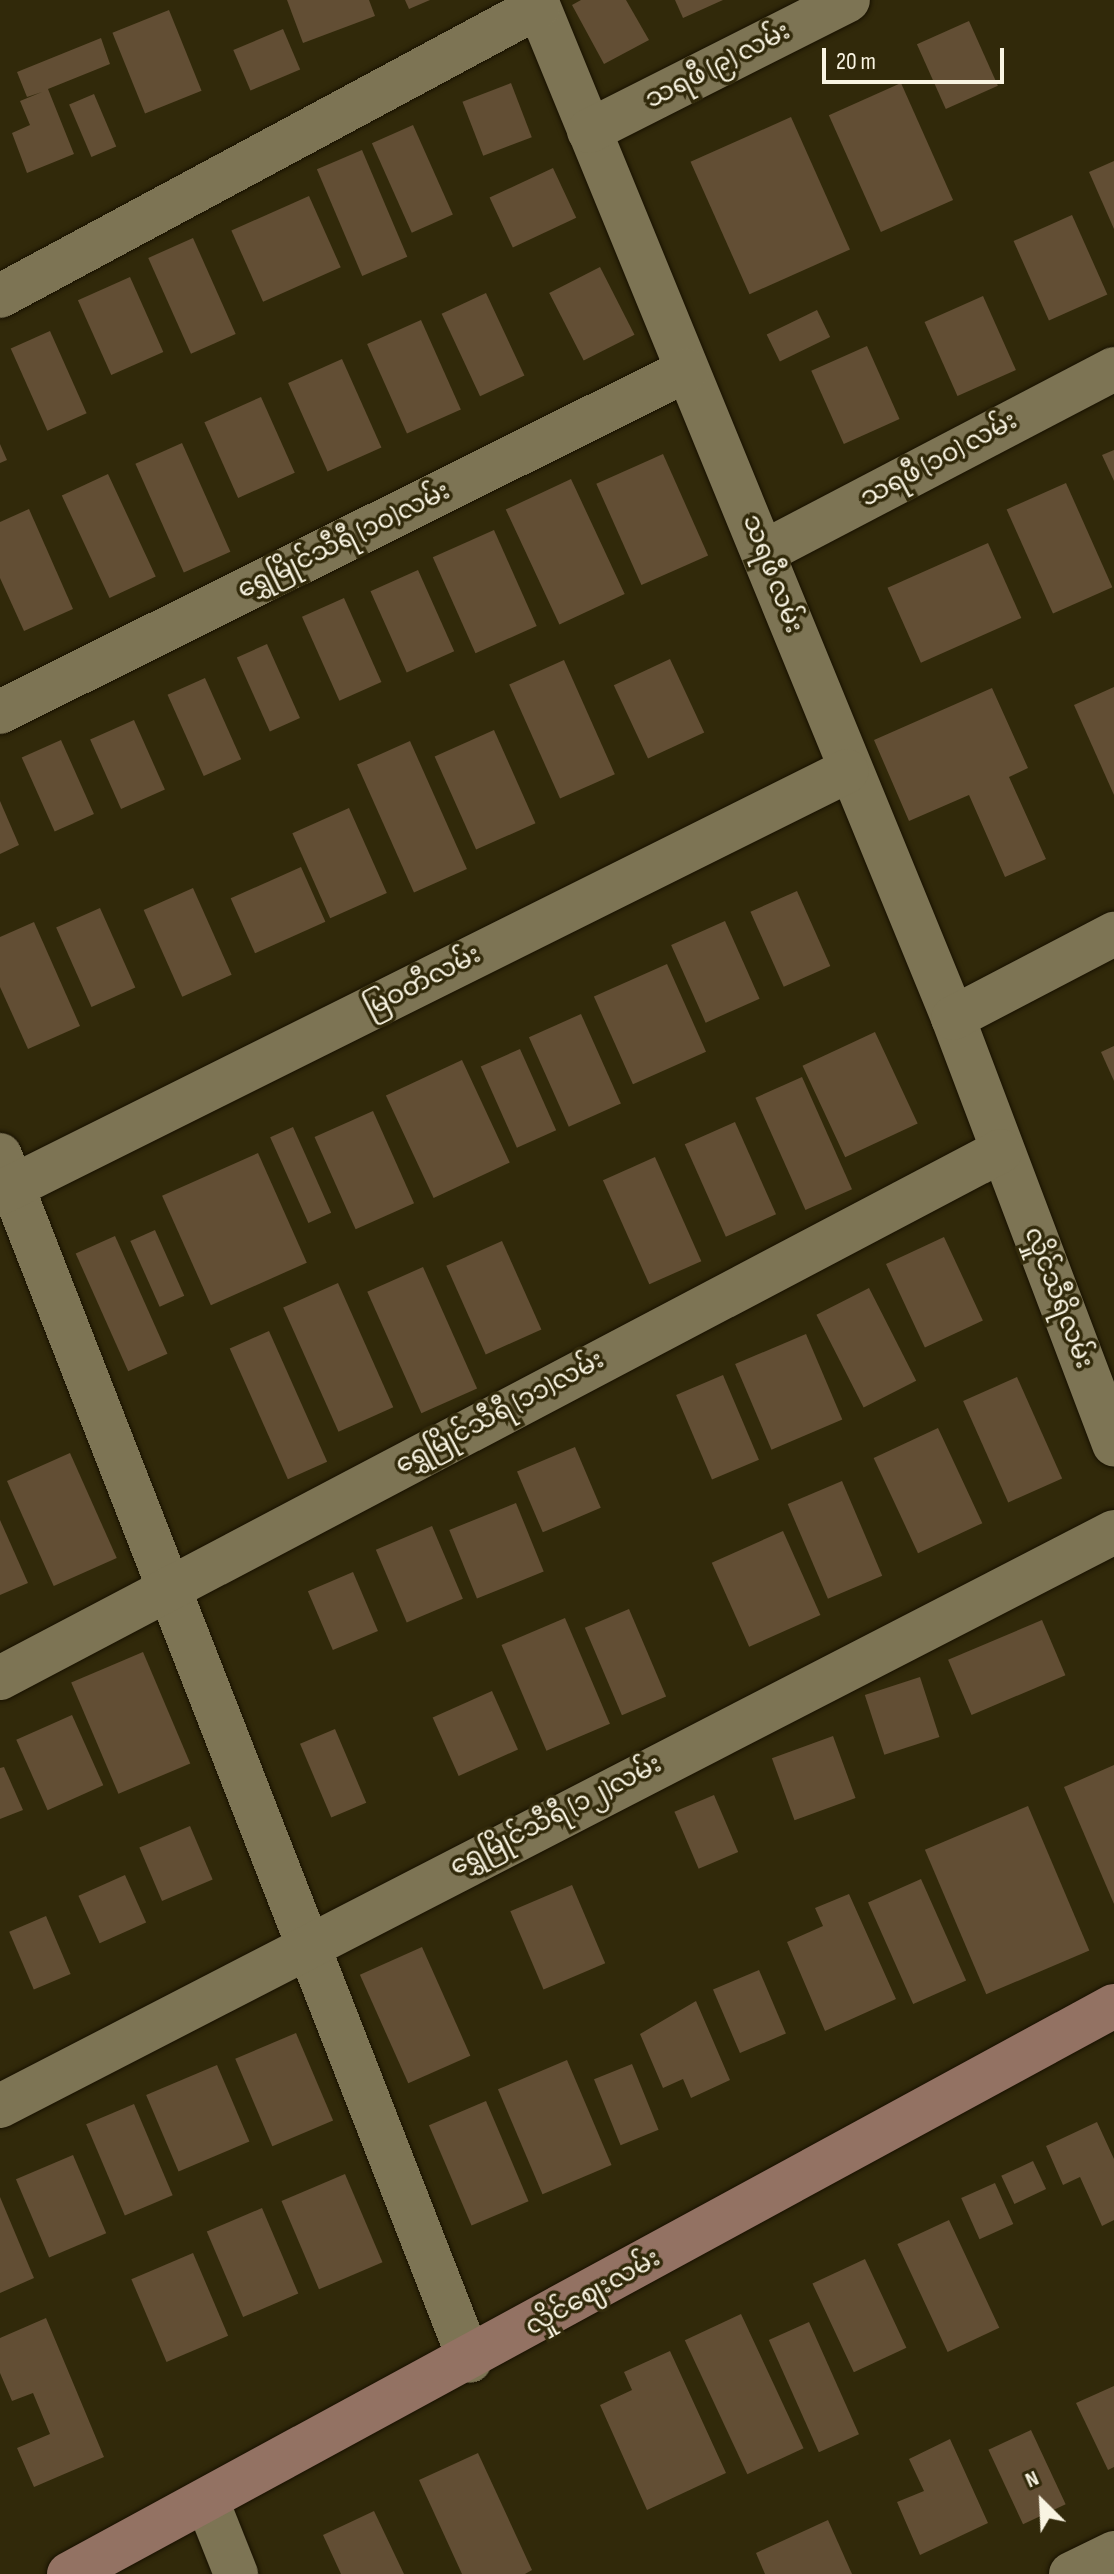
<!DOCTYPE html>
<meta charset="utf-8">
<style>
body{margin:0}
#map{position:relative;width:1114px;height:2574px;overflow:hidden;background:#31290a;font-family:"Sofia Sans Condensed","Noto Sans Myanmar",sans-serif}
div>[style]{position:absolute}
.building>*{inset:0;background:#624e34;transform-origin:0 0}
.roads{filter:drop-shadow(0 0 2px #181100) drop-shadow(0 0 2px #181100)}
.street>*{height:44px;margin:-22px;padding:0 22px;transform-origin:22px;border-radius:22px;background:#7d7454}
.secondary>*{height:44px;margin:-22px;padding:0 22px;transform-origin:22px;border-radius:22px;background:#937263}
span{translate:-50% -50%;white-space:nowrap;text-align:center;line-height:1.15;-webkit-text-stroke:7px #31290a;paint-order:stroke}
.street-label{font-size:26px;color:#f9f4e2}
.north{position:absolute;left:1002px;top:2462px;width:80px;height:80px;-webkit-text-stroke:6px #31290a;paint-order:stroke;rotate:336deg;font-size:22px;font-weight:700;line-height:32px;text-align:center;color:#f9f4e2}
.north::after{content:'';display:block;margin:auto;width:28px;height:36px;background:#f9f4e2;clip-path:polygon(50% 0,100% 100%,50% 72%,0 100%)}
.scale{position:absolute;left:822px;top:48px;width:182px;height:36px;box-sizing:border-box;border:4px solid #f9f4e2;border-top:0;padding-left:10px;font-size:24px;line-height:28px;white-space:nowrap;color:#f9f4e2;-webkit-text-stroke:6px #31290a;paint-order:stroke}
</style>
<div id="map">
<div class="building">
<div style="clip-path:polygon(287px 0,369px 0,375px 16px,303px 43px)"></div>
<div style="clip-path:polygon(405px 0,430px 0,409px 9px)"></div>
<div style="clip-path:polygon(581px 0,626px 0,649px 40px,604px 64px,572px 5px)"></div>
<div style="clip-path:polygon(675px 0,723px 0,683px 18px)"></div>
<div style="left:169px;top:10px;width:87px;height:61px;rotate:68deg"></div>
<div style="left:969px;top:21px;width:71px;height:57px;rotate:66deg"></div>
<div style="left:283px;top:29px;width:44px;height:54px;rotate:67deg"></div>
<div style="clip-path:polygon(101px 38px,110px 64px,48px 89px,74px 154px,27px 173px,12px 133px,30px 125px,20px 101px,42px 92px,27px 97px,17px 72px)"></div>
<div style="left:511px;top:83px;width:58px;height:52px;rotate:69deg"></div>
<div style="left:901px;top:83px;width:128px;height:79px;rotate:66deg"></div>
<div style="left:94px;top:94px;width:57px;height:27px;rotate:67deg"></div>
<div style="left:791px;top:117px;width:145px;height:110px;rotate:66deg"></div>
<div style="left:413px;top:125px;width:98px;height:45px;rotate:66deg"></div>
<div style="left:362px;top:150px;width:116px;height:49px;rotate:67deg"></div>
<div style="clip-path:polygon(1114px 161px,1114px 229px,1089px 172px)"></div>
<div style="left:553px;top:168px;width:55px;height:70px;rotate:65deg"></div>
<div style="left:309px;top:196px;width:78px;height:85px;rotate:66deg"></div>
<div style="left:1072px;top:215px;width:87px;height:64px;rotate:66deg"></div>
<div style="left:193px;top:238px;width:105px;height:49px;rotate:66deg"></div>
<div style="left:600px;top:267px;width:76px;height:57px;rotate:63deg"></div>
<div style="left:130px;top:277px;width:82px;height:57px;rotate:66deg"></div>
<div style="left:486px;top:293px;width:91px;height:49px;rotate:65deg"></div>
<div style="left:983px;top:296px;width:81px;height:64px;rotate:66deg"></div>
<div style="left:817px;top:310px;width:30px;height:56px;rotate:64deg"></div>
<div style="left:421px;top:320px;width:98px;height:59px;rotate:66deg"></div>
<div style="left:50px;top:331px;width:90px;height:43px;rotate:66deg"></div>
<div style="left:867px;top:346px;width:80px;height:61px;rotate:66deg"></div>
<div style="left:342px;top:359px;width:97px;height:59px;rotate:66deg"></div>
<div style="left:261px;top:397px;width:83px;height:62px;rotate:66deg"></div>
<div style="left:182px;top:443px;width:119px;height:51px;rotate:66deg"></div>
<div style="clip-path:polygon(0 444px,7px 460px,0 463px)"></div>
<div style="clip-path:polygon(1114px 450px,1114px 481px,1102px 455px)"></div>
<div style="left:663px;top:454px;width:111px;height:73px;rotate:66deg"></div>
<div style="left:108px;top:474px;width:113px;height:51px;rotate:65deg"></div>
<div style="left:571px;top:479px;width:127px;height:72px;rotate:65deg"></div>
<div style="left:1066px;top:483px;width:114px;height:65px;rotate:66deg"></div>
<div style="clip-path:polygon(29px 509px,73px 609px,24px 631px,0 578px,0 522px)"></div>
<div style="left:494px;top:530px;width:105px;height:67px;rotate:66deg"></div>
<div style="left:988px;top:543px;width:82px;height:110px;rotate:66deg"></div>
<div style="left:418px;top:570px;width:89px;height:52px;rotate:66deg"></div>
<div style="left:344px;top:598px;width:92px;height:46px;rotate:66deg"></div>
<div style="left:267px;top:644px;width:81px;height:33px;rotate:66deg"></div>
<div style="left:670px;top:659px;width:81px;height:62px;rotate:65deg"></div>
<div style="left:564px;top:660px;width:125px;height:60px;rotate:66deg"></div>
<div style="left:205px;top:678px;width:89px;height:41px;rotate:66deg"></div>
<div style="clip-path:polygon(1114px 687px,1114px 795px,1074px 705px)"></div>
<div style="clip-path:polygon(992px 688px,1028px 768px,1009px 777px,1046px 859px,1005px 877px,969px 795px,909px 821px,874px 740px)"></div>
<div style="left:134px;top:720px;width:76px;height:48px;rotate:66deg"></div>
<div style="left:494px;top:730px;width:102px;height:65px;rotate:66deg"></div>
<div style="left:61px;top:740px;width:81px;height:43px;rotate:66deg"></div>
<div style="left:410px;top:741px;width:140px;height:58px;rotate:66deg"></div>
<div style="clip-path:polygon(0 801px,19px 845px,0 854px)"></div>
<div style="left:349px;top:808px;width:93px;height:62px;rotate:66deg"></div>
<div style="left:301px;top:867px;width:60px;height:77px;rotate:66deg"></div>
<div style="left:193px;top:888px;width:95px;height:54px;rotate:66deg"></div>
<div style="left:797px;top:891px;width:82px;height:51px;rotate:66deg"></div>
<div style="left:100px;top:908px;width:87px;height:48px;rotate:66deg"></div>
<div style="left:725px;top:921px;width:85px;height:59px;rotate:66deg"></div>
<div style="clip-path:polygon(34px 922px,80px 1026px,28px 1049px,0 987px,0 937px)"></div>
<div style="left:667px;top:964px;width:96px;height:80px;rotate:66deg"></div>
<div style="left:581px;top:1014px;width:98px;height:57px;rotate:66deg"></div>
<div style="left:875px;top:1032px;width:101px;height:80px;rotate:65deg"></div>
<div style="clip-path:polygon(1114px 1046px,1114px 1081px,1101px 1052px)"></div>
<div style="left:520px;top:1049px;width:89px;height:43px;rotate:66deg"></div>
<div style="left:462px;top:1060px;width:113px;height:84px;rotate:65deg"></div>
<div style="left:802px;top:1077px;width:123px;height:51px;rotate:66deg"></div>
<div style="left:373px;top:1111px;width:101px;height:64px;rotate:66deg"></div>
<div style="left:735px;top:1122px;width:101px;height:55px;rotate:66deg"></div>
<div style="left:293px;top:1127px;width:94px;height:25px;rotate:66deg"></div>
<div style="left:258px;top:1153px;width:120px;height:105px;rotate:66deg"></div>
<div style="left:655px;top:1157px;width:114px;height:57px;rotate:66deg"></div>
<div style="left:155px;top:1230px;width:72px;height:27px;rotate:66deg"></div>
<div style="left:115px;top:1236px;width:129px;height:43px;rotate:66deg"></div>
<div style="left:944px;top:1237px;width:92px;height:64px;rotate:65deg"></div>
<div style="left:502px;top:1241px;width:97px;height:61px;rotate:66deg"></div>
<div style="left:423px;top:1267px;width:133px;height:61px;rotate:66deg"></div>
<div style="left:338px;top:1283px;width:136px;height:60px;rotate:66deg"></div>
<div style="left:869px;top:1288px;width:104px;height:59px;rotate:63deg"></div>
<div style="left:269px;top:1331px;width:143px;height:43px;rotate:66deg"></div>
<div style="left:806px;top:1334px;width:93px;height:77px;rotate:67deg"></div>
<div style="left:723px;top:1375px;width:92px;height:51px;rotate:67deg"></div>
<div style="left:1017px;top:1377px;width:111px;height:59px;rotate:66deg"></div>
<div style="left:938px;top:1428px;width:105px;height:71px;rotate:65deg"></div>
<div style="left:575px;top:1447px;width:66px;height:63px;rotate:67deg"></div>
<div style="left:70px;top:1453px;width:115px;height:69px;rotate:66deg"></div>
<div style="left:842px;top:1481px;width:103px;height:59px;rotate:67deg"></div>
<div style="left:516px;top:1503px;width:74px;height:72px;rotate:68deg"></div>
<div style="clip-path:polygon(0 1520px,28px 1583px,0 1595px)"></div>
<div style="left:432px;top:1526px;width:79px;height:61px;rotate:67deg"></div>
<div style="left:783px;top:1531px;width:92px;height:78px;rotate:66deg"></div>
<div style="left:353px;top:1572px;width:64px;height:49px;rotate:67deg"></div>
<div style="left:629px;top:1609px;width:95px;height:48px;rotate:67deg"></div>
<div style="left:565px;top:1618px;width:115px;height:69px;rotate:67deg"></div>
<div style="left:1042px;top:1620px;width:60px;height:102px;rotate:67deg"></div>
<div style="left:143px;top:1652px;width:121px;height:78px;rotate:67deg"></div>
<div style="left:920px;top:1677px;width:63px;height:58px;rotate:72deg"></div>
<div style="left:492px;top:1691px;width:64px;height:65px;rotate:66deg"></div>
<div style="left:72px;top:1715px;width:77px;height:61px;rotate:66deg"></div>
<div style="left:335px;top:1729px;width:80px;height:38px;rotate:67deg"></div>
<div style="left:833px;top:1736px;width:66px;height:65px;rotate:70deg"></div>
<div style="clip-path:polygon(1114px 1765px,1114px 1904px,1064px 1787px)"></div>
<div style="clip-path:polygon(4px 1767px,23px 1810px,0 1819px,0 1768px)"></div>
<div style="left:714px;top:1795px;width:62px;height:43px;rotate:67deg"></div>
<div style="left:1028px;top:1806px;width:157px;height:112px;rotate:67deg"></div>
<div style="left:190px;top:1826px;width:58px;height:55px;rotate:67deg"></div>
<div style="left:125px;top:1875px;width:52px;height:51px;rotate:66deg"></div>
<div style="left:921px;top:1879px;width:111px;height:58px;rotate:66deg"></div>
<div style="left:572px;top:1885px;width:85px;height:67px;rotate:67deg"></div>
<div style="clip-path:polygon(849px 1894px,896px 1999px,825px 2031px,787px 1942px,823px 1926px,815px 1908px)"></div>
<div style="left:46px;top:1916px;width:63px;height:40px;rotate:67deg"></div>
<div style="left:422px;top:1947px;width:119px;height:68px;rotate:66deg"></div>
<div style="left:759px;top:1970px;width:69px;height:50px;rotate:67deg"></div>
<div style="clip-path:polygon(696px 2001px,730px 2080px,691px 2098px,683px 2079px,663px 2088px,640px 2034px)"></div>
<div style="left:296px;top:2033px;width:95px;height:66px;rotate:67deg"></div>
<div style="left:567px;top:2060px;width:114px;height:75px;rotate:67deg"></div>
<div style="left:632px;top:2064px;width:71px;height:41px;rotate:68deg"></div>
<div style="left:217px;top:2065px;width:83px;height:77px;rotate:67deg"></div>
<div style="left:486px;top:2101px;width:109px;height:62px;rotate:67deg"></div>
<div style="left:134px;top:2104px;width:99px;height:52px;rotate:67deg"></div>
<div style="clip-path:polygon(1097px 2122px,1114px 2159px,1114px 2220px,1102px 2226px,1080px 2177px,1063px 2185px,1046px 2146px)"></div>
<div style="left:73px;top:2155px;width:85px;height:62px;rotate:67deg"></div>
<div style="left:1033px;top:2161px;width:31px;height:35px;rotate:65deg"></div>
<div style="left:345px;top:2174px;width:96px;height:69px;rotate:67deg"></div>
<div style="left:995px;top:2183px;width:45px;height:37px;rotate:66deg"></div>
<div style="clip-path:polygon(0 2197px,34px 2278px,0 2293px)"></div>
<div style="left:262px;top:2208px;width:93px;height:60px;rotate:67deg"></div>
<div style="left:949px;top:2220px;width:119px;height:57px;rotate:65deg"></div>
<div style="left:193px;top:2253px;width:90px;height:67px;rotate:67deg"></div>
<div style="left:865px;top:2259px;width:98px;height:58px;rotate:65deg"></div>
<div style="left:741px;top:2314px;width:148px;height:62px;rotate:65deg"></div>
<div style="clip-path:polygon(46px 2318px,104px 2457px,34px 2487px,17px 2448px,50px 2434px,33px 2393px,12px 2401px,0 2373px,0 2338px)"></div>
<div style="left:809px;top:2322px;width:123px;height:44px;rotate:66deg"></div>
<div style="clip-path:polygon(670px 2351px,726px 2473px,647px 2510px,600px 2405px,632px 2390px,624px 2372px)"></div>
<div style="clip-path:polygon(1114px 2386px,1114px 2467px,1108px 2470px,1076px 2403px)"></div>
<div style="left:1031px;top:2430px;width:82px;height:47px;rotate:65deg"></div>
<div style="clip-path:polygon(950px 2439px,988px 2523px,920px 2555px,897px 2502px,924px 2491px,909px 2459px)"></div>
<div style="clip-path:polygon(478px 2453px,532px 2570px,525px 2574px,462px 2574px,419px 2480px)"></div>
<div style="clip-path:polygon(374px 2511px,404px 2574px,341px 2574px,323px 2535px)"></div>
<div style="clip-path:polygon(828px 2520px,852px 2574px,765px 2574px,756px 2553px)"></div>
</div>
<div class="roads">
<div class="street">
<div style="left:536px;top:0;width:1100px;rotate:67.72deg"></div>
<div style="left:953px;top:1018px;width:456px;rotate:69.3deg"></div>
<div style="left:589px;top:131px;width:290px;rotate:-26.8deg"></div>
<div style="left:0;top:296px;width:611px;rotate:-28.24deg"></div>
<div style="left:764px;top:552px;width:395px;rotate:-27.6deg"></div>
<div style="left:0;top:712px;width:767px;rotate:-26.46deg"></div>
<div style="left:953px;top:1018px;width:182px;rotate:-27.6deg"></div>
<div style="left:0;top:1155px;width:1294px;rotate:68.71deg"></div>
<div style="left:0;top:1193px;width:946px;rotate:-26.48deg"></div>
<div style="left:0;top:1678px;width:1131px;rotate:-27.77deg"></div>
<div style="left:0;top:2106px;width:1253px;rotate:-27.26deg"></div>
<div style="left:207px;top:2501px;width:79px;rotate:68.3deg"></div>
<div style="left:1071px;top:2574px;width:48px;rotate:-26deg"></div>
</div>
<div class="secondary">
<div style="left:69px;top:2574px;width:1189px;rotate:-28.53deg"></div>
</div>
</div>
<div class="street-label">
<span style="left:718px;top:66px;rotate:-27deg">သရဖီ (၉) လမ်း</span>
<span style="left:939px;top:460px;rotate:-28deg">သရဖီ (၁၀) လမ်း</span>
<span style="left:344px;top:541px;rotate:-26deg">ရွှေမြိုင်သီရီ (၁၀)လမ်း</span>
<span style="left:772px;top:574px;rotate:69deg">သရဖီ လမ်း</span>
<span style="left:423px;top:982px;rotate:-27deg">မြဝတီလမ်း</span>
<span style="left:1058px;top:1298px;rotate:69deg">လှိုင်သီရိလမ်း</span>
<span style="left:500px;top:1413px;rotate:-28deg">ရွှေမြိုင်သီရီ (၁၁)လမ်း</span>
<span style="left:556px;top:1816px;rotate:-27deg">ရွှေမြိုင်သီရီ (၁၂)လမ်း</span>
<span style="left:593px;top:2293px;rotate:-29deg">လှိုင်ဈေးလမ်း</span>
</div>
<div class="north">N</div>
<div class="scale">20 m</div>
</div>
